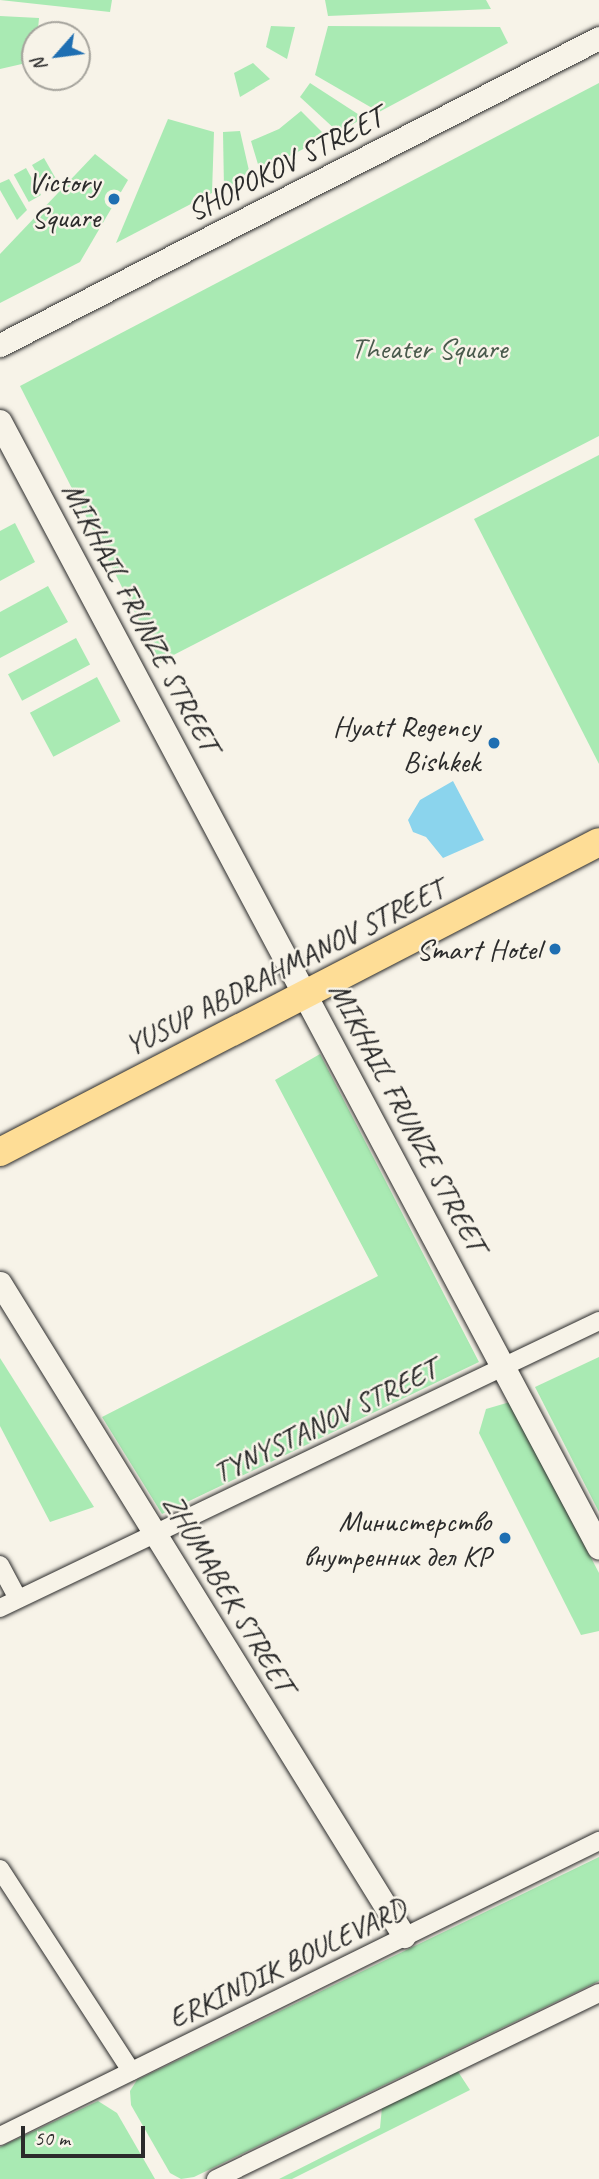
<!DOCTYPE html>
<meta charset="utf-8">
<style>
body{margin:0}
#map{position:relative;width:599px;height:2179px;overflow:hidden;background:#f7f3e8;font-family:Caveat,sans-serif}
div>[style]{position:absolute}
.green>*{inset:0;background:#a9eab3;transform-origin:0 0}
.water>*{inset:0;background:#8bd4ed}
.roads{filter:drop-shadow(0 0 2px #2b2b2b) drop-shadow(0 0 2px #2b2b2b)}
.minor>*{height:18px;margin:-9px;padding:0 9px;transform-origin:9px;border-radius:9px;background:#f7f3e8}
.tertiary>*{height:23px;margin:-11.5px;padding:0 11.5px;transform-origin:11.5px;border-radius:11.5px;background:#f7f3e8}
.secondary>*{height:24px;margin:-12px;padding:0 12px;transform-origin:12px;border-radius:12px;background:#f7f3e8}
.primary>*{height:28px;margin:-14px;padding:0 14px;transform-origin:14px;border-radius:14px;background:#fedd96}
.dots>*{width:19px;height:19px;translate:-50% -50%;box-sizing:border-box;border:4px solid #f7f3e8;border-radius:50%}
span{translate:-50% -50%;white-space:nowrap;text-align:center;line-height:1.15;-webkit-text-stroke:5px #f7f3e8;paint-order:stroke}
.street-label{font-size:30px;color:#2b2b2b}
.poi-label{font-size:30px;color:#2b2b2b}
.right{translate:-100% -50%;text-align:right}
.park-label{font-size:30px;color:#4a5b4d}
.north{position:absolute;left:21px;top:21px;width:70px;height:70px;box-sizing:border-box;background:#f7f3e8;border:2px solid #a5a39c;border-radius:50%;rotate:242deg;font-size:19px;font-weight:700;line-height:28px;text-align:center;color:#2b2b2b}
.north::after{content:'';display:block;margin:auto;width:24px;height:32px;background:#1f6fb2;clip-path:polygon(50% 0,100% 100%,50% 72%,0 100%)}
.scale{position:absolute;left:21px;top:2126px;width:124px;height:32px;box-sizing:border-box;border:4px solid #2b2b2b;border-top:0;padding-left:9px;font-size:21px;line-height:24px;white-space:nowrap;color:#2b2b2b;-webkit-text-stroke:5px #f7f3e8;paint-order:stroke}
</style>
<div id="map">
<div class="green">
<div style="clip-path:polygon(0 0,112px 0,110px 12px)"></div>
<div style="clip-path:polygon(325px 0,486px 0,491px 9px,328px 16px)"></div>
<div style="clip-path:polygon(0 16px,39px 18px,35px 61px,0 69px)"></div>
<div style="clip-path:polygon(271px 26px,295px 27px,287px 59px,266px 47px)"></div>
<div style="clip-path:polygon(328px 26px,500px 27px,508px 43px,379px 112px,315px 75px)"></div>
<div style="clip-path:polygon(253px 63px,270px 79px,240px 97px,234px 73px)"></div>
<div style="clip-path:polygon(310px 83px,364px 118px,338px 132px,300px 97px)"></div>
<div style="clip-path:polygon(599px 83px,599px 436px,160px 662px,20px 386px)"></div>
<div style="clip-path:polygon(301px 111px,327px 137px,260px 171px,251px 141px,279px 129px)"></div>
<div style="clip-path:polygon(168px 119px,214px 132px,212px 193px,116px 243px)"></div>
<div style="clip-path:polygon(240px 131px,250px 175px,224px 189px,223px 132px)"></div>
<div style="clip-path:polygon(95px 154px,128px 180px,80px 262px,0 303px,0 254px)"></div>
<div style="clip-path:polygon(44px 158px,56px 179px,46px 189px,32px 165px)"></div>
<div style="left:26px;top:168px;width:31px;height:14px;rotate:61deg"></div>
<div style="clip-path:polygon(9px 179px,27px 210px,17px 220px,0 190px,0 183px)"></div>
<div style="clip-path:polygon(599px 455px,599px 764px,474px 519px)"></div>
<div style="clip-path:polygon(15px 523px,35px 562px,0 581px,0 531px)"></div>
<div style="clip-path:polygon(48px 586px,68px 622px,0 658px,0 612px)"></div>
<div style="left:76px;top:638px;width:30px;height:77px;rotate:62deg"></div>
<div style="left:97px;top:677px;width:50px;height:76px;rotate:62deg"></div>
<div style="clip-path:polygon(320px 1054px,479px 1362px,162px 1514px,102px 1417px,378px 1276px,275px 1080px)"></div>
<div style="clip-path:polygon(599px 1357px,599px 1512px,535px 1387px)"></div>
<div style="clip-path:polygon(0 1358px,94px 1507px,50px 1522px,0 1426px)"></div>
<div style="clip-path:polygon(510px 1402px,599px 1573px,599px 1631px,581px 1635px,479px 1433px,486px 1409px)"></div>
<div style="clip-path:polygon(599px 1857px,599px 1981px,194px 2177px,181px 2179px,170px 2173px,131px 2105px,130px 2091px,137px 2080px)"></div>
<div style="clip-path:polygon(457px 2070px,470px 2090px,292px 2179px,279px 2179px,380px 2128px,382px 2107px)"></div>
<div style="clip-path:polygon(98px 2101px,117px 2113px,155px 2179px,0 2179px,0 2147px)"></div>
</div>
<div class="water">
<div style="clip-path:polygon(453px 781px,484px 840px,443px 858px,426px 837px,413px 832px,408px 820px,420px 800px)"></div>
</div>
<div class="roads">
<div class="minor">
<div style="left:0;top:1565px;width:38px;rotate:62deg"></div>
<div style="left:0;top:1608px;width:664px;rotate:-25.6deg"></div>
<div style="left:0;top:1869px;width:241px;rotate:57deg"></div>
<div style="left:0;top:2136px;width:668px;rotate:-26.22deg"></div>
<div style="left:216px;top:2179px;width:426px;rotate:-25.9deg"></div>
</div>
<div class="tertiary">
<div style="left:0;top:345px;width:673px;rotate:-27.14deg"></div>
<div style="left:0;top:1283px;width:768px;rotate:58.26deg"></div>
</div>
<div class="secondary">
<div style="left:0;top:422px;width:1275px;rotate:61.97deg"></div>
</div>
<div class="primary">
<div style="left:0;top:1152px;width:674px;rotate:-27.36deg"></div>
</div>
</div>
<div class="dots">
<div style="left:114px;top:199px;background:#1f6fb2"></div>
<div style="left:494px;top:743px;background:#1f6fb2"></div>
<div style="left:555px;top:949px;background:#1f6fb2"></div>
<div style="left:505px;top:1538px;background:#1f6fb2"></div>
</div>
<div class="street-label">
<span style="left:285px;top:164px;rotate:-27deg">SHOPOKOV STREET</span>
<span style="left:141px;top:617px;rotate:62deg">MIKHAIL FRUNZE STREET</span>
<span style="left:284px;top:967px;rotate:-27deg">YUSUP ABDRAHMANOV STREET</span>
<span style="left:408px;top:1117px;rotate:62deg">MIKHAIL FRUNZE STREET</span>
<span style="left:325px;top:1421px;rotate:-26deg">TYNYSTANOV STREET</span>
<span style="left:229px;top:1593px;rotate:59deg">ZHUMABEK STREET</span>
<span style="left:287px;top:1963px;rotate:-26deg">ERKINDIK BOULEVARD</span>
</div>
<div class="poi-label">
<span class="right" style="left:100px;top:199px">Victory<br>Square</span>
<span class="right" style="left:480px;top:743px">Hyatt Regency<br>Bishkek</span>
<span class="right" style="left:541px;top:949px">Smart Hotel</span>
<span class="right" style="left:491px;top:1538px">Министерство<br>внутренних дел КР</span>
</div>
<div class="park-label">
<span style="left:429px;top:348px">Theater Square</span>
</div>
<div class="north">N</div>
<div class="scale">50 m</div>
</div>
